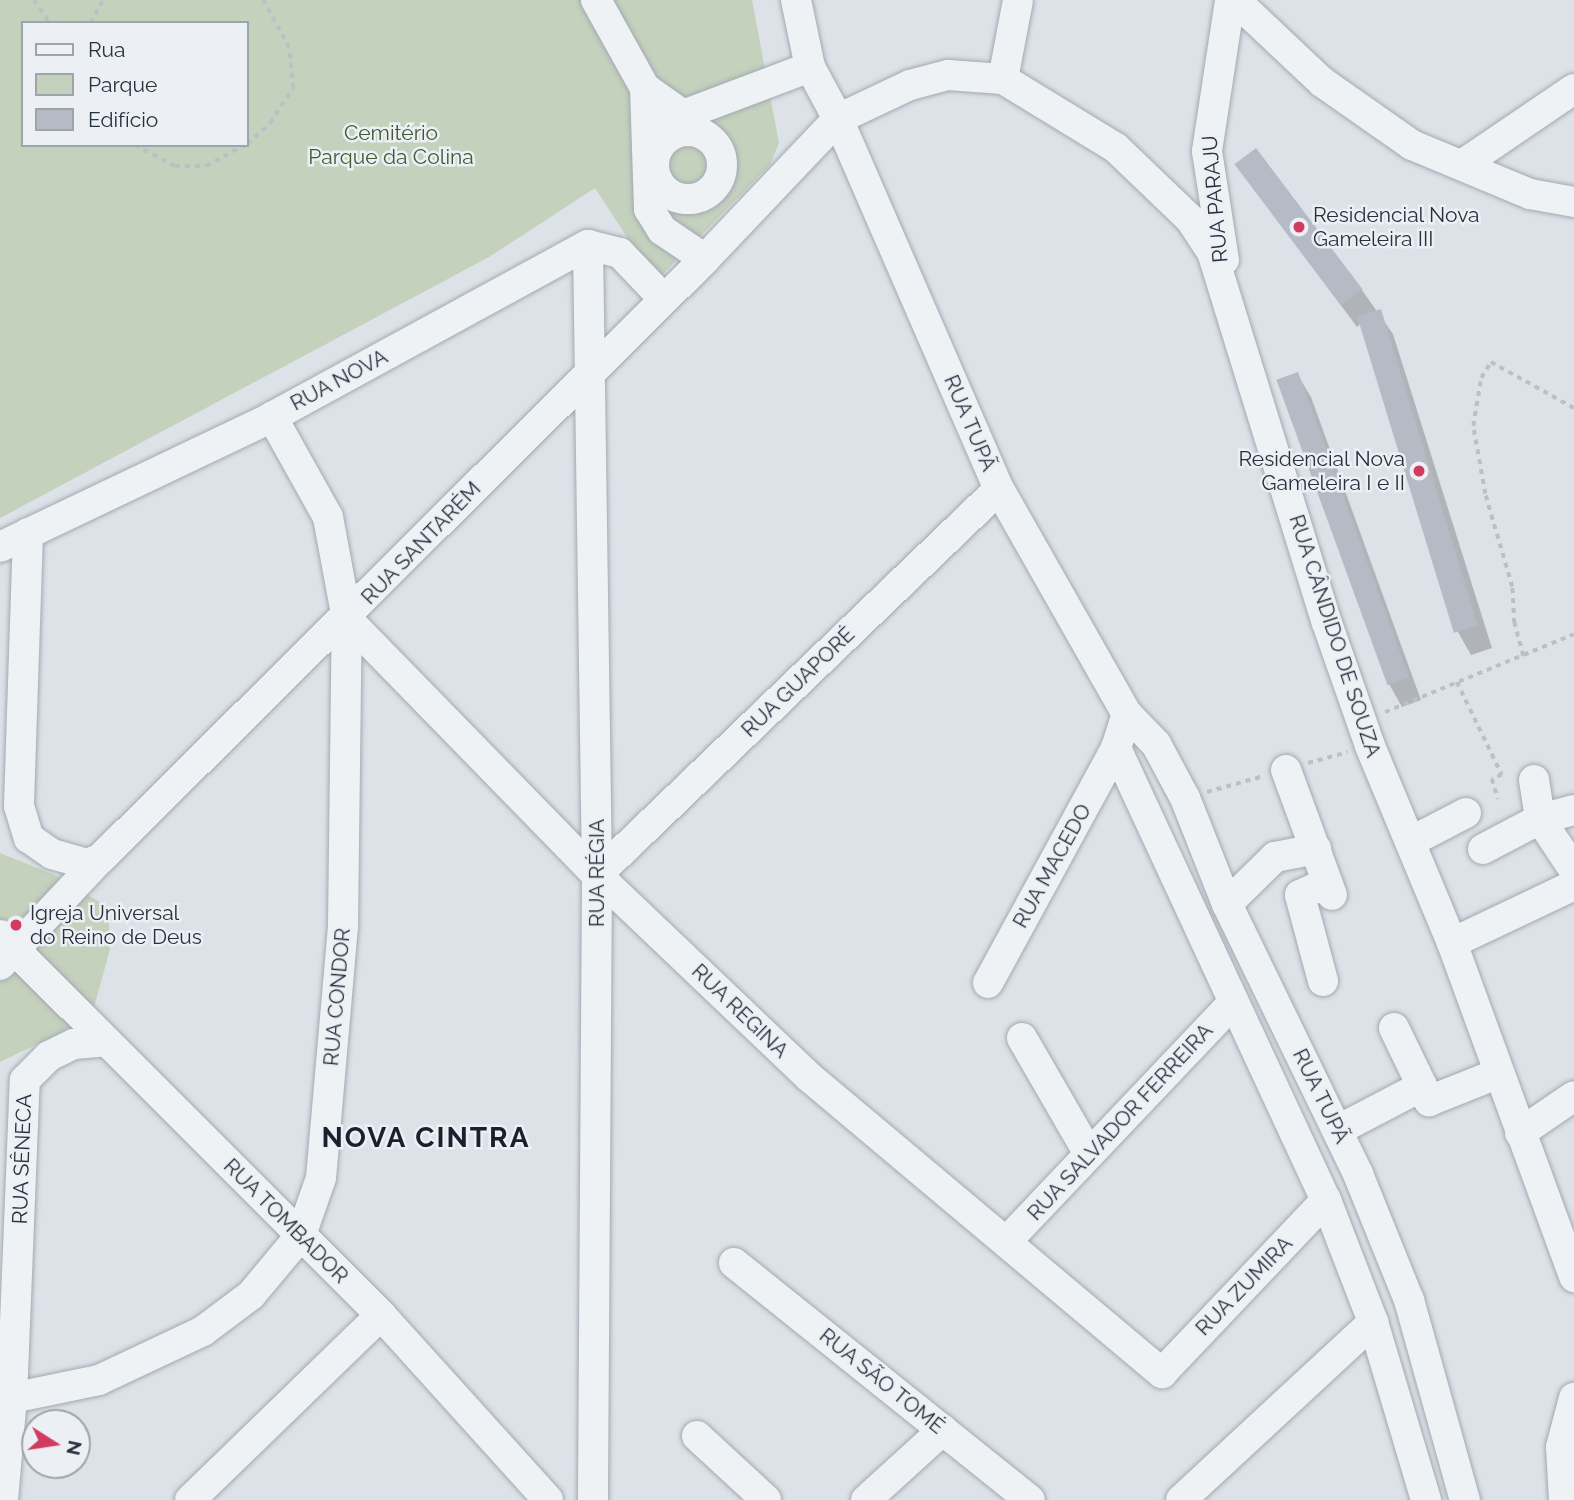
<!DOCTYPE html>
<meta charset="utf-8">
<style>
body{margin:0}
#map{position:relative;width:1574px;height:1500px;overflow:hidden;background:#dce2e7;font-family:Raleway,sans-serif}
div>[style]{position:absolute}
.green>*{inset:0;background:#c4d1bd}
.shadow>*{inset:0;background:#0003}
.building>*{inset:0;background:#b4bbc4;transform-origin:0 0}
.path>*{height:3.5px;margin-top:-1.75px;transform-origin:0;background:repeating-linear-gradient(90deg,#bbc0c5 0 5px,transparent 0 10px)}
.roads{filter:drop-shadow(0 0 2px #a2a9b1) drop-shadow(0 0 2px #a2a9b1)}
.minor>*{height:30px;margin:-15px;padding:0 15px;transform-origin:15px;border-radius:15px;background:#eff2f5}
.minor>.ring{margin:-15px;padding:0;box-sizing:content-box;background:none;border:30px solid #eff2f5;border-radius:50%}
.dots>*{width:19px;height:19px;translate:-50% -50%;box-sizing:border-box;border:4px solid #ecf0f5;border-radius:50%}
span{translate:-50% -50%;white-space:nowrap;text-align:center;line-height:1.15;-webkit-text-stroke:5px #ecf0f5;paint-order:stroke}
.park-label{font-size:21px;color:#3e5a32}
.street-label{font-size:21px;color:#26313e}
.poi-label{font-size:21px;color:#26313e}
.left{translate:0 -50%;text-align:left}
.right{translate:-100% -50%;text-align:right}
.district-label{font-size:28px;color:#18222e;font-weight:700;letter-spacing:2px}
.legend{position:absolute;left:21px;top:21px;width:228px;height:126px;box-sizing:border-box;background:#ecf0f5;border:2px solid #9da4ac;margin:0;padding:9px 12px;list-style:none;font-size:21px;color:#26313e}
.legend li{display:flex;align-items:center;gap:14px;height:35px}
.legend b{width:35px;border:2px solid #9da4ac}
.north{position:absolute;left:21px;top:1409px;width:70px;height:70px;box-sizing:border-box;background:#ecf0f5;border:2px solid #9da4ac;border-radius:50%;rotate:102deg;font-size:19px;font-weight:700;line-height:28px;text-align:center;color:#26313e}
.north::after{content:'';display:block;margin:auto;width:24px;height:32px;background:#d23b60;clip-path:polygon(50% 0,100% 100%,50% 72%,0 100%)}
</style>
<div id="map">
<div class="green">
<div style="clip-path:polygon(evenodd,0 0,752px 0,779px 143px,770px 165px,659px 278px,651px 274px,595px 188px,489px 257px,0 518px,0 0,23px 23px,247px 23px,247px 145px,23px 145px,23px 23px)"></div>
<div style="clip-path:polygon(0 853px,55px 875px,108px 907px,110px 949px,95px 1004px,70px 1028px,0 1062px)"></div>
</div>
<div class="shadow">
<div style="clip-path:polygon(1237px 165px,1362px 290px,1393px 334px,1492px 648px,1471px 655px,1458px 632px,1361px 323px,1357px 327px)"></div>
<div style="clip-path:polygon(1297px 374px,1311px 397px,1421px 700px,1402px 707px,1389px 684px)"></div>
</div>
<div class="building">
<div style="left:1256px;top:148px;width:177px;height:27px;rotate:53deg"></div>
<div style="left:1381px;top:309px;width:331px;height:25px;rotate:73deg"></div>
<div style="left:1298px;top:372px;width:325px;height:23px;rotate:70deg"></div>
</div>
<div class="path">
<div style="left:34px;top:0;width:28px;rotate:55deg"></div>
<div style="left:90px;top:23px;width:26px;rotate:-61deg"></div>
<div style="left:247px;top:144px;width:31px;rotate:-42deg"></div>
<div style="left:270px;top:123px;width:42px;rotate:-56.7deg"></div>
<div style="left:293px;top:88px;width:40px;rotate:-95.7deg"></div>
<div style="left:289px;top:48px;width:55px;rotate:-118.4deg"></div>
<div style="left:135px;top:145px;width:45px;rotate:27.7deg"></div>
<div style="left:175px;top:166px;width:31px"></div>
<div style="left:206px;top:166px;width:44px;rotate:-28.3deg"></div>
<div style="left:1523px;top:656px;width:34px;rotate:-105deg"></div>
<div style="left:1514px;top:623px;width:36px;rotate:-93deg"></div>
<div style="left:1512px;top:587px;width:97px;rotate:-106.2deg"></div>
<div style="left:1485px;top:494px;width:69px;rotate:-100deg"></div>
<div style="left:1473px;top:426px;width:49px;rotate:-80.5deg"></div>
<div style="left:1481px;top:378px;width:19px;rotate:-58deg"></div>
<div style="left:1491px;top:362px;width:95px;rotate:29deg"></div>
<div style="left:1457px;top:682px;width:103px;rotate:64.2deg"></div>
<div style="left:1502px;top:775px;width:11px;rotate:158deg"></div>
<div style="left:1492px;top:779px;width:21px;rotate:73deg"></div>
<div style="left:1385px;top:712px;width:204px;rotate:-22.4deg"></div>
<div style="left:1308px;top:763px;width:41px;rotate:-15.4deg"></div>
<div style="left:1207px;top:792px;width:59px;rotate:-15.7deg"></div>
</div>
<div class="roads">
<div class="minor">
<div style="left:596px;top:0;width:101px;rotate:60.9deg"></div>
<div style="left:796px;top:0;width:68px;rotate:78.2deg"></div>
<div style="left:810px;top:67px;width:59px;rotate:61.7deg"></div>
<div style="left:838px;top:119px;width:404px;rotate:66.5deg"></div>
<div style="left:999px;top:489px;width:259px;rotate:60.4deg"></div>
<div style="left:1127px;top:714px;width:42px;rotate:46deg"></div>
<div style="left:1156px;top:744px;width:61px;rotate:61.8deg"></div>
<div style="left:1185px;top:798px;width:114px;rotate:68.4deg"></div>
<div style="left:1227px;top:904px;width:300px;rotate:64.1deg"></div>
<div style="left:1358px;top:1174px;width:136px;rotate:68deg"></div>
<div style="left:1409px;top:1300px;width:208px;rotate:74.4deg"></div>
<div style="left:1235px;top:0;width:120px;rotate:43.3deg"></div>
<div style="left:1322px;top:82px;width:110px;rotate:35deg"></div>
<div style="left:1412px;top:145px;width:128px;rotate:22.6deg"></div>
<div style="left:1530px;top:194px;width:45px;rotate:10.3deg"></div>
<div style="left:1003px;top:79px;width:80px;rotate:-79.2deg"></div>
<div style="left:669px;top:126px;width:18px;rotate:-38deg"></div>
<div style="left:683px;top:115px;width:136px;rotate:-20.7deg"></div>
<div class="ring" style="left:654px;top:131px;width:38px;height:38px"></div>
<div style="left:694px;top:131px;width:19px;rotate:-125deg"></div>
<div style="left:683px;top:115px;width:47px;rotate:-144.6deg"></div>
<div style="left:645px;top:88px;width:121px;rotate:88.1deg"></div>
<div style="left:649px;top:209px;width:25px;rotate:58deg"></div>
<div style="left:662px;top:230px;width:52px;rotate:34deg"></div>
<div style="left:1462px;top:165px;width:135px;rotate:-34.2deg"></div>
<div style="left:588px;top:245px;width:630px;rotate:89.18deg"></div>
<div style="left:597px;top:875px;width:625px;rotate:90.37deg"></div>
<div style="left:1224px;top:260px;width:110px;rotate:-98.9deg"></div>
<div style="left:1207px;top:151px;width:153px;rotate:-81.3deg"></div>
<div style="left:28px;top:533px;width:273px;rotate:91.9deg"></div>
<div style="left:19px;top:806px;width:34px;rotate:73deg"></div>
<div style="left:29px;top:838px;width:28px;rotate:35deg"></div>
<div style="left:52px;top:854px;width:35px;rotate:16deg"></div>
<div style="left:86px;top:864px;width:15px;rotate:-20deg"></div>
<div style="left:0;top:547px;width:301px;rotate:-25.5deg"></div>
<div style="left:272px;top:417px;width:360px;rotate:-28.6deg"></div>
<div style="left:588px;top:245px;width:33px;rotate:14deg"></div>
<div style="left:620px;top:253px;width:62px;rotate:46.3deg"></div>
<div style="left:347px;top:619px;width:358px;rotate:45.7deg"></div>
<div style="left:597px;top:875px;width:293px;rotate:43.6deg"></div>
<div style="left:809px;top:1077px;width:461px;rotate:40deg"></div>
<div style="left:1162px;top:1373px;width:238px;rotate:-46.5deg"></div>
<div style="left:1127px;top:714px;width:36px;rotate:108deg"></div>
<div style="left:1116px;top:748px;width:498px;rotate:65.1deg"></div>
<div style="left:1326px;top:1200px;width:131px;rotate:68.9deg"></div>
<div style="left:1373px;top:1322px;width:186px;rotate:73.4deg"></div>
<div style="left:1286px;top:770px;width:133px;rotate:69.8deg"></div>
<div style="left:1534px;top:780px;width:39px;rotate:81deg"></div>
<div style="left:1540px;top:819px;width:61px;rotate:56.3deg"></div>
<div style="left:1410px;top:842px;width:63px;rotate:-27.4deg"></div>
<div style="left:1483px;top:849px;width:64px;rotate:-27.8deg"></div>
<div style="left:1540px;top:819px;width:35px;rotate:-15deg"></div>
<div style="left:597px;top:875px;width:557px;rotate:-43.84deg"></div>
<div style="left:1227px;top:904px;width:67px;rotate:-44.4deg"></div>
<div style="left:1275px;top:857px;width:42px;rotate:-11deg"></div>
<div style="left:0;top:935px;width:538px;rotate:44.92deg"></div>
<div style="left:381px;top:1315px;width:249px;rotate:47.9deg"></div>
<div style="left:1452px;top:943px;width:135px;rotate:-25.4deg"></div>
<div style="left:0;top:965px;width:146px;rotate:-46.7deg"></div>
<div style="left:100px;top:859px;width:852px;rotate:-44.76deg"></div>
<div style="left:705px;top:259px;width:193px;rotate:-46.5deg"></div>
<div style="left:838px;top:119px;width:80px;rotate:-25.3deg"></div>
<div style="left:910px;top:85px;width:39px;rotate:-15deg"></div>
<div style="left:948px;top:75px;width:55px;rotate:4.2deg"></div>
<div style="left:1003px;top:79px;width:132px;rotate:31.4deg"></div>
<div style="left:1116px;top:148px;width:104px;rotate:43.8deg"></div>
<div style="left:1191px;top:220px;width:38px;rotate:57deg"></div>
<div style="left:1212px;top:252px;width:388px;rotate:72.8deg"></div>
<div style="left:1327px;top:623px;width:130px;rotate:70.7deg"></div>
<div style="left:1370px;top:746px;width:213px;rotate:67.4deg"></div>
<div style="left:1452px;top:943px;width:356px;rotate:69.9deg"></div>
<div style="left:1323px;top:981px;width:89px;rotate:-105deg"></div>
<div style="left:1300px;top:895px;width:30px;rotate:-24deg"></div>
<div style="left:988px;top:983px;width:268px;rotate:-61.4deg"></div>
<div style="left:1394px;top:1028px;width:64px;rotate:64.2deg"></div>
<div style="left:1022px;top:1038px;width:134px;rotate:60deg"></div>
<div style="left:1338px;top:1130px;width:95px;rotate:-27.6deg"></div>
<div style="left:1422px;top:1086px;width:17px;rotate:65deg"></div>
<div style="left:1429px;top:1101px;width:73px;rotate:-21.7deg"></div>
<div style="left:1520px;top:1133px;width:65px;rotate:-34.4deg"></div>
<div style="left:1006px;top:1242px;width:331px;rotate:-46.5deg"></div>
<div style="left:734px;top:1263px;width:379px;rotate:38.7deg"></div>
<div style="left:0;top:1396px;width:12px;rotate:9deg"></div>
<div style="left:12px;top:1398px;width:89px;rotate:-11.7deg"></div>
<div style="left:99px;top:1380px;width:115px;rotate:-25.2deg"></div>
<div style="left:203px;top:1331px;width:60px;rotate:-36.9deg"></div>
<div style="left:251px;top:1295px;width:78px;rotate:-50.2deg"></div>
<div style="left:301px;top:1235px;width:60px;rotate:-70.7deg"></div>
<div style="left:321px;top:1178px;width:252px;rotate:-85deg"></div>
<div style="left:343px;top:927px;width:308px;rotate:-89.3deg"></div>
<div style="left:347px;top:619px;width:104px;rotate:-100.6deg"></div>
<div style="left:328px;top:517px;width:115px;rotate:-119.2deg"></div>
<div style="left:697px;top:1436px;width:94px;rotate:42.8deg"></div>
<div style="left:3px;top:1500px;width:102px;rotate:-85deg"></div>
<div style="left:12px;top:1398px;width:318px;rotate:-87.7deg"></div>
<div style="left:25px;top:1080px;width:34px;rotate:-45deg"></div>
<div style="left:49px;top:1056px;width:28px;rotate:-26deg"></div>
<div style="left:74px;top:1044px;width:32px;rotate:-5deg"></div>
<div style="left:190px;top:1500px;width:266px;rotate:-44.1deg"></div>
<div style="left:866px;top:1500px;width:104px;rotate:-42.3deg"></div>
<div style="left:1181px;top:1500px;width:262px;rotate:-42.8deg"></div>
<div style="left:1564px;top:1500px;width:53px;rotate:-93.2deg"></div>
<div style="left:1561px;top:1447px;width:51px;rotate:-75.1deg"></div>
</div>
</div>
<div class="dots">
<div style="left:1299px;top:227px;background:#d23b60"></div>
<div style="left:1419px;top:471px;background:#d23b60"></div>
<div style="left:16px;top:925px;background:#d23b60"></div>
</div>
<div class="park-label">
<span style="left:391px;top:145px">Cemitério<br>Parque da Colina</span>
</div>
<div class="street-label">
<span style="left:1215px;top:199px;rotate:-95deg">RUA PARAJU</span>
<span style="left:339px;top:380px;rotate:-28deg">RUA NOVA</span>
<span style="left:970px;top:423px;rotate:67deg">RUA TUPÃ</span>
<span style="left:421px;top:543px;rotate:-46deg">RUA SANTARÉM</span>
<span style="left:1335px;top:636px;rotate:72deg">RUA CÂNDIDO DE SOUZA</span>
<span style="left:798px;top:682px;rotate:-44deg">RUA GUAPORÉ</span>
<span style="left:1052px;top:866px;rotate:-61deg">RUA MACEDO</span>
<span style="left:597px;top:873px;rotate:-90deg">RUA RÉGIA</span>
<span style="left:337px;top:997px;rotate:-85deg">RUA CONDOR</span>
<span style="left:740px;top:1011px;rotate:44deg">RUA REGINA</span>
<span style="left:1321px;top:1096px;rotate:64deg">RUA TUPÃ</span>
<span style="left:1120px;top:1122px;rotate:-47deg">RUA SALVADOR FERREIRA</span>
<span style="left:22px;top:1159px;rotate:-88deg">RUA SÊNECA</span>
<span style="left:286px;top:1221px;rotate:45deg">RUA TOMBADOR</span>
<span style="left:1244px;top:1286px;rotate:-46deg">RUA ZUMIRA</span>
<span style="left:882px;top:1381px;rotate:39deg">RUA SÃO TOMÉ</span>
</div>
<div class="poi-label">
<span class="left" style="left:1313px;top:227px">Residencial Nova<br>Gameleira III</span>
<span class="right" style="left:1405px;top:471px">Residencial Nova<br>Gameleira I e II</span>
<span class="left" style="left:30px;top:925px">Igreja Universal<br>do Reino de Deus</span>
</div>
<div class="district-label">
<span style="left:426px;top:1138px">NOVA CINTRA</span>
</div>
<ul class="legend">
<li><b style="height:9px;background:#eff2f5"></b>Rua</li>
<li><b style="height:19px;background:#c4d1bd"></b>Parque</li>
<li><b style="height:19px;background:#b4bbc4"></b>Edifício</li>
</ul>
<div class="north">N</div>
</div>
